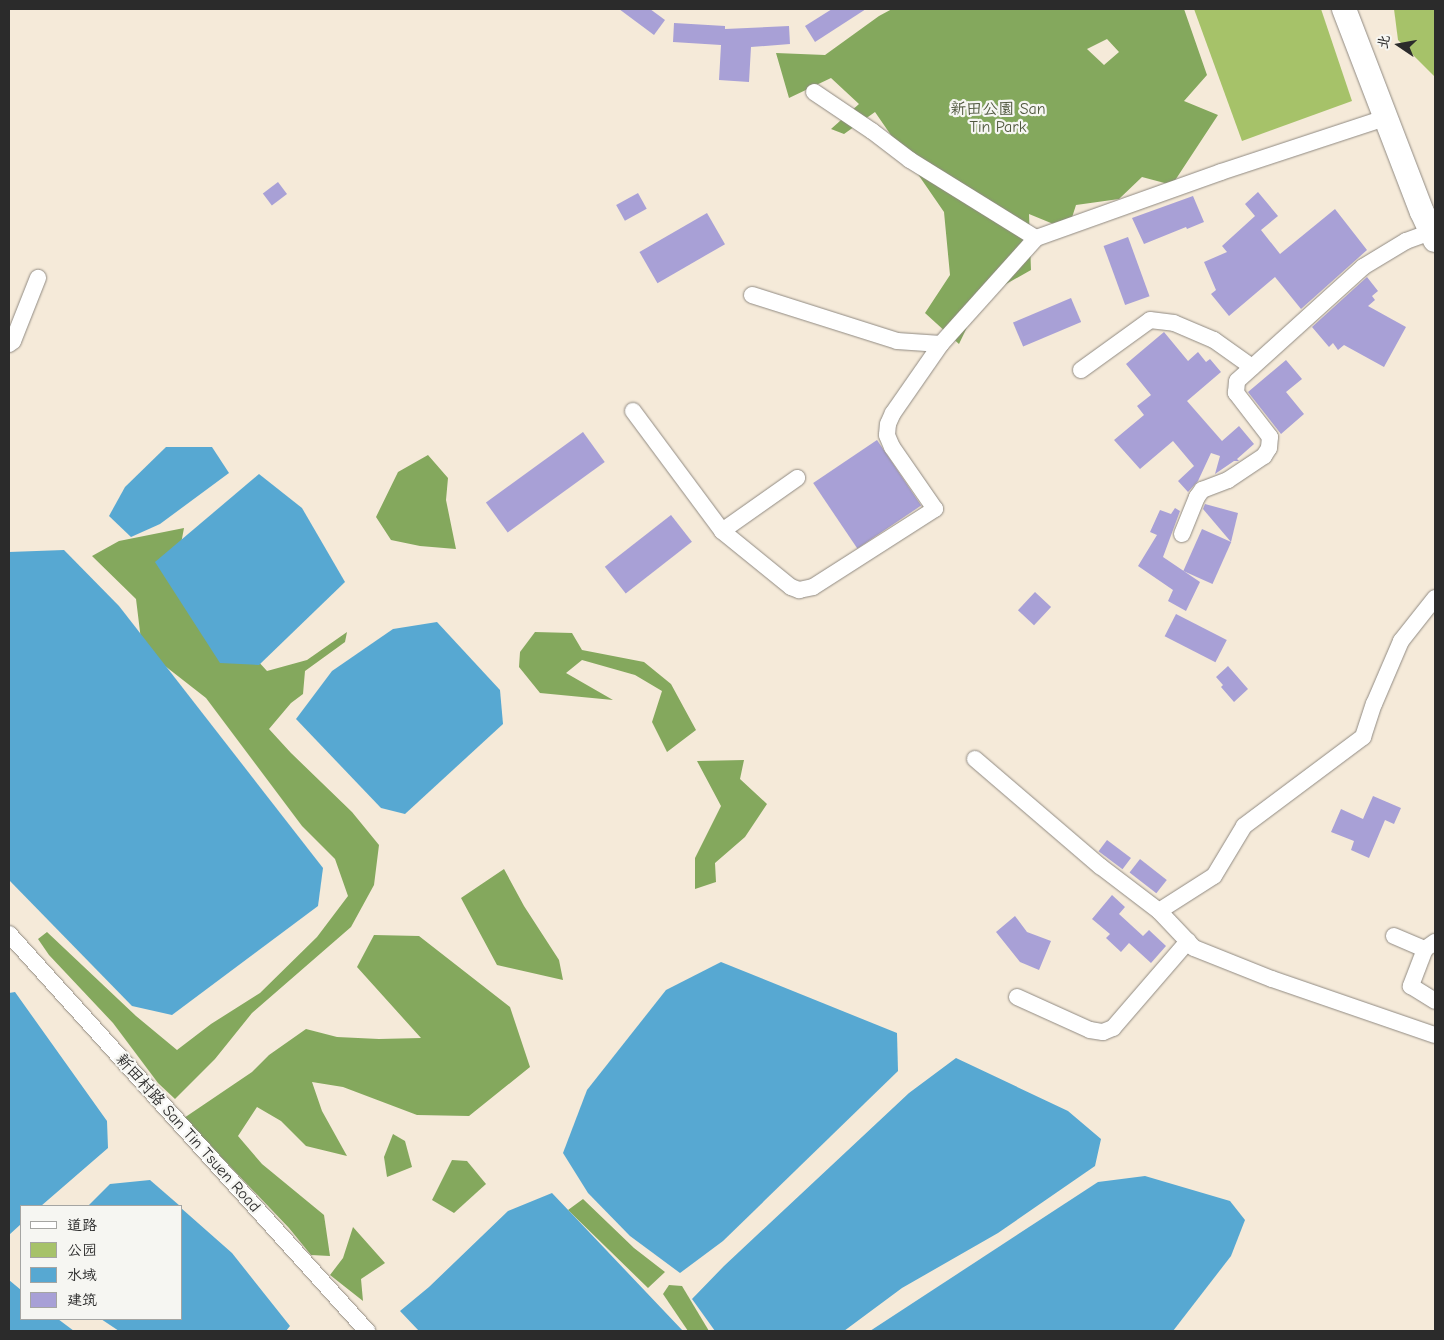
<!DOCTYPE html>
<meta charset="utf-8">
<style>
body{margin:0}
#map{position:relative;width:1444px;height:1340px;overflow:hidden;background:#f5ead9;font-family:"Comic Neue","LXGW WenKai TC",sans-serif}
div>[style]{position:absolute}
.green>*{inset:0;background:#a6c269}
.forest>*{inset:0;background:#84a85d}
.water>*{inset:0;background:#57a8d2}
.building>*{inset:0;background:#a8a0d6;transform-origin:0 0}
.roads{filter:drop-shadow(0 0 1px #908a82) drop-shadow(0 0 1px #908a82)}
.minor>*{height:16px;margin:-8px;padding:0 8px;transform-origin:8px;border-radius:8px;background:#fff}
.secondary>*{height:24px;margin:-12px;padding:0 12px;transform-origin:12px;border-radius:12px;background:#fff}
span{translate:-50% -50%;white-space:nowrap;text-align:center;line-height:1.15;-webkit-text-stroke:4.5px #f6f6f2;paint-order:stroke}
.park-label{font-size:16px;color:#50583e}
.street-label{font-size:16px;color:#2b2b2b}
.frame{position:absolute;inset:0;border:10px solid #2b2b2b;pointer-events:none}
.legend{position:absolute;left:20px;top:1205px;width:162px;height:115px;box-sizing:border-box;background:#f6f6f2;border:1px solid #a5a5a2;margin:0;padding:6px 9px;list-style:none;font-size:15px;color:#2b2b2b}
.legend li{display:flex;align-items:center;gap:10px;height:25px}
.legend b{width:25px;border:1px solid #a5a5a2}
.north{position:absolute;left:1374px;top:20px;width:50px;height:50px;-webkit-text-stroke:4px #f6f6f2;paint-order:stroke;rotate:282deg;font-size:14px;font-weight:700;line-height:20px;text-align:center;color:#2b2b2b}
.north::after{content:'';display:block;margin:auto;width:18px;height:22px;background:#2b2b2b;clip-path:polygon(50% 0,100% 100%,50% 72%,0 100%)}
</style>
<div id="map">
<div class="green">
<div style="clip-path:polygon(1194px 9px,1321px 9px,1352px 101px,1242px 141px)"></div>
<div style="clip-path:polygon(1394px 9px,1435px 9px,1435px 77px,1398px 40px)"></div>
</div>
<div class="forest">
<div style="clip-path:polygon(evenodd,892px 9px,1184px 9px,1207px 75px,1184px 101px,1218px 115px,1172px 185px,1142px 177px,1119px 199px,1076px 205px,1068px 230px,1029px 214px,1031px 270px,999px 288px,970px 321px,959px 344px,925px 313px,950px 275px,944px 212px,875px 112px,844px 134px,831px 129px,859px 104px,831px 78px,789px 98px,776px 53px,825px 55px,879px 16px,892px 9px,1107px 39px,1119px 52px,1104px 65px,1087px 49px,1107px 39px)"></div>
<div style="clip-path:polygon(428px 455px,448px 478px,446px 500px,456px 549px,420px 546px,391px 540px,376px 517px,398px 472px)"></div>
<div style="clip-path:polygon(184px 528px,177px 565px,214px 613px,267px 671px,307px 660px,347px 632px,345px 642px,305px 671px,303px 694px,291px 703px,269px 729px,291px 753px,352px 812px,379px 845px,374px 885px,351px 927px,252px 1013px,215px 1059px,175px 1099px,158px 1083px,113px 1023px,49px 955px,38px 939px,47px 932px,136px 1016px,177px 1050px,211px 1024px,260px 993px,317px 937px,348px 896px,335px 859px,302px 826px,206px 698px,142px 648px,136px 599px,92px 556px,119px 541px)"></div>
<div style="clip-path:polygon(535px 632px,572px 633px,582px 650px,644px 662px,671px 684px,696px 730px,667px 752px,652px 722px,662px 691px,635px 675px,582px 660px,566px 673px,613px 700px,540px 693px,519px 667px,520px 652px)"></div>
<div style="clip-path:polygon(744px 760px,740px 779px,767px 804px,745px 837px,715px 863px,716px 882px,695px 889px,695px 858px,721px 806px,697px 761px)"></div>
<div style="clip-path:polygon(504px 869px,524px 906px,559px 960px,563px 980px,497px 965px,461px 898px)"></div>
<div style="clip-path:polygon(374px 935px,419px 936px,510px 1007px,530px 1067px,469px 1116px,417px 1115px,343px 1087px,312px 1082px,322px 1111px,347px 1156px,306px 1146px,281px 1121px,257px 1107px,238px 1136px,262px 1164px,324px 1215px,330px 1256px,311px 1255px,289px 1228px,184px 1118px,252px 1072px,269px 1055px,306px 1029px,337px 1037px,379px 1039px,421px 1038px,357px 967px)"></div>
<div style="clip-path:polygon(393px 1134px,405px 1141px,412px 1167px,387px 1177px,384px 1157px)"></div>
<div style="clip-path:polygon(452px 1160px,467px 1161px,486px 1184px,454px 1213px,432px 1200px)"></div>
<div style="clip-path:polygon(583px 1199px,634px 1248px,665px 1272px,648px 1288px,568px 1210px)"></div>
<div style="clip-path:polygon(353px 1227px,385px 1263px,361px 1279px,363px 1301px,330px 1275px,343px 1258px)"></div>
<div style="clip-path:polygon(669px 1285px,682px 1286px,709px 1331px,688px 1331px,663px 1294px)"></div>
</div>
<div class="water">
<div style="clip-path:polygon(166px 447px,212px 447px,229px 473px,160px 524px,131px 537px,109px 516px,125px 487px)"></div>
<div style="clip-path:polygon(259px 474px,302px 508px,345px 582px,259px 665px,220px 663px,155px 562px)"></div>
<div style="clip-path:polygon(64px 550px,119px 606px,323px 868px,318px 906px,172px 1015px,132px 1006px,9px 880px,9px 552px)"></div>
<div style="clip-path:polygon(437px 622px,500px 690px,503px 724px,405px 814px,381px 808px,296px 719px,332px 671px,393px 629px)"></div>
<div style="clip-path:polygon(721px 962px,897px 1033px,898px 1071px,723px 1241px,680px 1273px,630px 1236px,588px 1193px,563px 1153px,587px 1090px,666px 990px)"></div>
<div style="clip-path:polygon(15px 992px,107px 1121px,108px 1148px,41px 1206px,21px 1206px,21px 1224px,9px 1235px,9px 993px)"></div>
<div style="clip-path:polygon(956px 1058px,1068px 1111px,1101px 1139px,1095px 1166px,998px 1233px,902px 1288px,844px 1331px,715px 1331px,692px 1299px,724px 1266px,909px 1093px)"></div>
<div style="clip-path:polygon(1145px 1176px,1230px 1201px,1245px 1220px,1231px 1256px,1173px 1331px,870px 1331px,1098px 1182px)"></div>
<div style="clip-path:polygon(150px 1180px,180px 1206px,88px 1206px,110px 1184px)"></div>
<div style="clip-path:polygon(552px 1193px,683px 1331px,419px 1331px,400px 1311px,429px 1287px,508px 1211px)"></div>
<div style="clip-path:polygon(181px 1208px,232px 1253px,290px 1326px,286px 1331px,119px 1331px,101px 1319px,181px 1319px)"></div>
<div style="clip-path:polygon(9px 1280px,21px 1290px,21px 1319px,58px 1319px,74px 1331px,9px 1331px)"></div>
</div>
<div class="building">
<div style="clip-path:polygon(619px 9px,650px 9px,665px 20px,654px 35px)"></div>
<div style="clip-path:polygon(832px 9px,866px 9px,815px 42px,805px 26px)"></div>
<div style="clip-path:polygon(674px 23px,725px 26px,725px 29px,789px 26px,790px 44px,751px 47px,749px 82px,719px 80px,721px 45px,673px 42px)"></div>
<div style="left:278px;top:182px;width:15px;height:19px;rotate:53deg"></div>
<div style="clip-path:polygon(1258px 192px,1278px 216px,1261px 230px,1280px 254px,1335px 209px,1367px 250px,1301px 309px,1275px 277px,1229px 316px,1211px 294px,1216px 290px,1204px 262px,1227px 252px,1222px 246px,1255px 216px,1245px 204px)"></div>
<div style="left:638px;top:193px;width:18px;height:25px;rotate:61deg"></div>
<div style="clip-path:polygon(1193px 196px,1204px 222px,1187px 229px,1186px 227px,1144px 244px,1132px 218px)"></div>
<div style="left:707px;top:213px;width:36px;height:78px;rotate:60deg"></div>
<div style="left:1128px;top:237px;width:63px;height:26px;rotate:70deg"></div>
<div style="clip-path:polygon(1367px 277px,1378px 291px,1372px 296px,1375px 300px,1368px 306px,1406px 327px,1384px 367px,1344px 345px,1338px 350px,1333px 343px,1329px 347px,1312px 327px)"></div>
<div style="left:1071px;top:298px;width:26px;height:63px;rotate:67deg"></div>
<div style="clip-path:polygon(1164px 332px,1188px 361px,1198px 352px,1206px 362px,1210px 359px,1221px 372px,1187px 401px,1222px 441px,1239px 426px,1254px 444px,1237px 459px,1239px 461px,1234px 461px,1215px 474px,1220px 456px,1211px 453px,1198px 481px,1188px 492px,1178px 481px,1194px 466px,1173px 441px,1140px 469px,1114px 440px,1144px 415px,1137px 406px,1151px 395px,1126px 364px)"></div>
<div style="clip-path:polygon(1286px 360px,1302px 379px,1286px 392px,1304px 414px,1281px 434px,1248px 392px)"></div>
<div style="left:583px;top:432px;width:37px;height:120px;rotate:54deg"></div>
<div style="left:877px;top:440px;width:79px;height:77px;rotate:56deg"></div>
<div style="clip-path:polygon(1205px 504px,1238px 513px,1231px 542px,1203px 509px)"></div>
<div style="clip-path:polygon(1175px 508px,1180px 511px,1163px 557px,1200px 582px,1186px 611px,1168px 601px,1173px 590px,1138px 566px,1157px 535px,1150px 532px,1160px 510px,1171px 514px)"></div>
<div style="left:671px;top:515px;width:34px;height:84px;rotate:52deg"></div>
<div style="left:1202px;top:529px;width:32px;height:46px;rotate:24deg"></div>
<div style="left:1035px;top:592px;width:22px;height:25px;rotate:43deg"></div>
<div style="left:1176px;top:614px;width:57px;height:25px;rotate:27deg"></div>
<div style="clip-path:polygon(1228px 666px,1248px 689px,1234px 702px,1221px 687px,1223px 685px,1216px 677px)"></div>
<div style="clip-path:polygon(1373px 796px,1401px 808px,1394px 824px,1385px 820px,1369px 858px,1351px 850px,1354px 841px,1331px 832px,1341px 809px,1363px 819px)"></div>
<div style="left:1107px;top:840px;width:30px;height:14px;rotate:37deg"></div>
<div style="left:1140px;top:859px;width:34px;height:17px;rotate:38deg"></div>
<div style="clip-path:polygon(1112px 895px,1125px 907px,1119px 914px,1143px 936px,1149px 930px,1166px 946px,1151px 963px,1129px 943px,1121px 952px,1106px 938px,1110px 934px,1092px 919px)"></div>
<div style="clip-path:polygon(1015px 916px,1027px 932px,1051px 941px,1039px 970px,1020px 962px,996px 932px)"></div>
</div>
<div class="roads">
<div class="minor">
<div style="left:814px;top:92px;width:70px;rotate:33.9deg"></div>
<div style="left:872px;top:131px;width:48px;rotate:37.3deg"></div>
<div style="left:910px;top:160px;width:148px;rotate:31.8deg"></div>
<div style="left:752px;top:295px;width:152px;rotate:17.6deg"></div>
<div style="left:897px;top:341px;width:44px;rotate:3.9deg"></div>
<div style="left:9px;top:344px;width:5px;rotate:-37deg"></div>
<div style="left:13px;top:341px;width:68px;rotate:-68.4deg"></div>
<div style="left:1081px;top:370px;width:85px;rotate:-35.9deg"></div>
<div style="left:1150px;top:320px;width:24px;rotate:7deg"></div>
<div style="left:1174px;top:323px;width:43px;rotate:23deg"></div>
<div style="left:1214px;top:340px;width:47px;rotate:35.4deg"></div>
<div style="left:633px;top:411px;width:149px;rotate:53.4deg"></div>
<div style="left:722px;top:531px;width:89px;rotate:39.1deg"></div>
<div style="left:791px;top:587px;width:9px;rotate:21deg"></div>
<div style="left:799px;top:590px;width:14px;rotate:-12deg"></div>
<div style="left:813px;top:587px;width:145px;rotate:-32.6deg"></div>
<div style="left:935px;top:509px;width:75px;rotate:-124.7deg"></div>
<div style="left:892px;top:447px;width:13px;rotate:-113deg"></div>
<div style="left:887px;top:435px;width:11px;rotate:-85deg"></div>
<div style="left:888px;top:424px;width:12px;rotate:-66deg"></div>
<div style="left:893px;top:413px;width:84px;rotate:-55.2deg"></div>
<div style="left:941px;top:344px;width:142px;rotate:-48.1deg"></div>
<div style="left:1036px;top:238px;width:196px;rotate:-19.6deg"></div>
<div style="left:1221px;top:172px;width:173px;rotate:-18.2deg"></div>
<div style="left:722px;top:531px;width:92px;rotate:-35.2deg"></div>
<div style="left:1182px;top:534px;width:40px;rotate:-68deg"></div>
<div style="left:1197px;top:497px;width:9px;rotate:-54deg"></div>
<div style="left:1202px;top:490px;width:28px;rotate:-21deg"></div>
<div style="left:1228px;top:480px;width:43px;rotate:-33.7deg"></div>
<div style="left:1264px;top:456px;width:9px;rotate:-58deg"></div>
<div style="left:1269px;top:448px;width:11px;rotate:-85deg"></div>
<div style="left:1270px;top:437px;width:56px;rotate:-127.7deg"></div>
<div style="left:1236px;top:393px;width:12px;rotate:-85deg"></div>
<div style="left:1237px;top:381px;width:170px;rotate:-42.1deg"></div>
<div style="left:1363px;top:267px;width:50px;rotate:-31.2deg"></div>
<div style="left:1406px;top:241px;width:27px;rotate:-20deg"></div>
<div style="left:975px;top:759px;width:165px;rotate:40.6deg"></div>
<div style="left:1100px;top:866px;width:74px;rotate:37.3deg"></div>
<div style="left:1159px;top:911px;width:51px;rotate:46.6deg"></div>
<div style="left:1194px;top:948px;width:84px;rotate:21.7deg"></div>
<div style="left:1272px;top:979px;width:172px;rotate:19deg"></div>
<div style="left:1159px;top:911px;width:65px;rotate:-32.5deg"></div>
<div style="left:1214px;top:876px;width:58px;rotate:-59deg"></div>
<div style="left:1244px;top:826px;width:149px;rotate:-36.8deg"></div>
<div style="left:1363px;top:737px;width:35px;rotate:-72deg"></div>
<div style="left:1374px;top:704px;width:69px;rotate:-66.8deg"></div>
<div style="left:1401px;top:641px;width:55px;rotate:-51.7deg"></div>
<div style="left:9px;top:934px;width:535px;rotate:47.96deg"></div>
<div style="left:1394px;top:936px;width:34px;rotate:23deg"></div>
<div style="left:1425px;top:949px;width:12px;rotate:-35deg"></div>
<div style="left:1425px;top:949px;width:40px;rotate:111deg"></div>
<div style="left:1411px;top:986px;width:28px;rotate:32deg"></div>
<div style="left:1017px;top:997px;width:80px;rotate:24.3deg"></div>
<div style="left:1090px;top:1030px;width:13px;rotate:9deg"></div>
<div style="left:1103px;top:1032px;width:11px;rotate:-22deg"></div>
<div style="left:1113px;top:1028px;width:115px;rotate:-49.2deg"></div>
</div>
<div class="secondary">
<div style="left:1344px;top:9px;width:217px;rotate:69deg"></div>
<div style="left:1422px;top:212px;width:31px;rotate:65deg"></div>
</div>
</div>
<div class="park-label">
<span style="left:998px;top:118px">新田公園 San<br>Tin Park</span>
</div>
<div class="street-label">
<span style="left:188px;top:1133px;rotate:48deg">新田村路 San Tin Tsuen Road</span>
</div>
<div class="frame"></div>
<ul class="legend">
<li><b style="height:6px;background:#fff"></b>道路</li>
<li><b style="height:14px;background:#a6c269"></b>公园</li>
<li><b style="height:14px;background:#57a8d2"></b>水域</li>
<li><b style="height:14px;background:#a8a0d6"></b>建筑</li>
</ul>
<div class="north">北</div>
</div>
